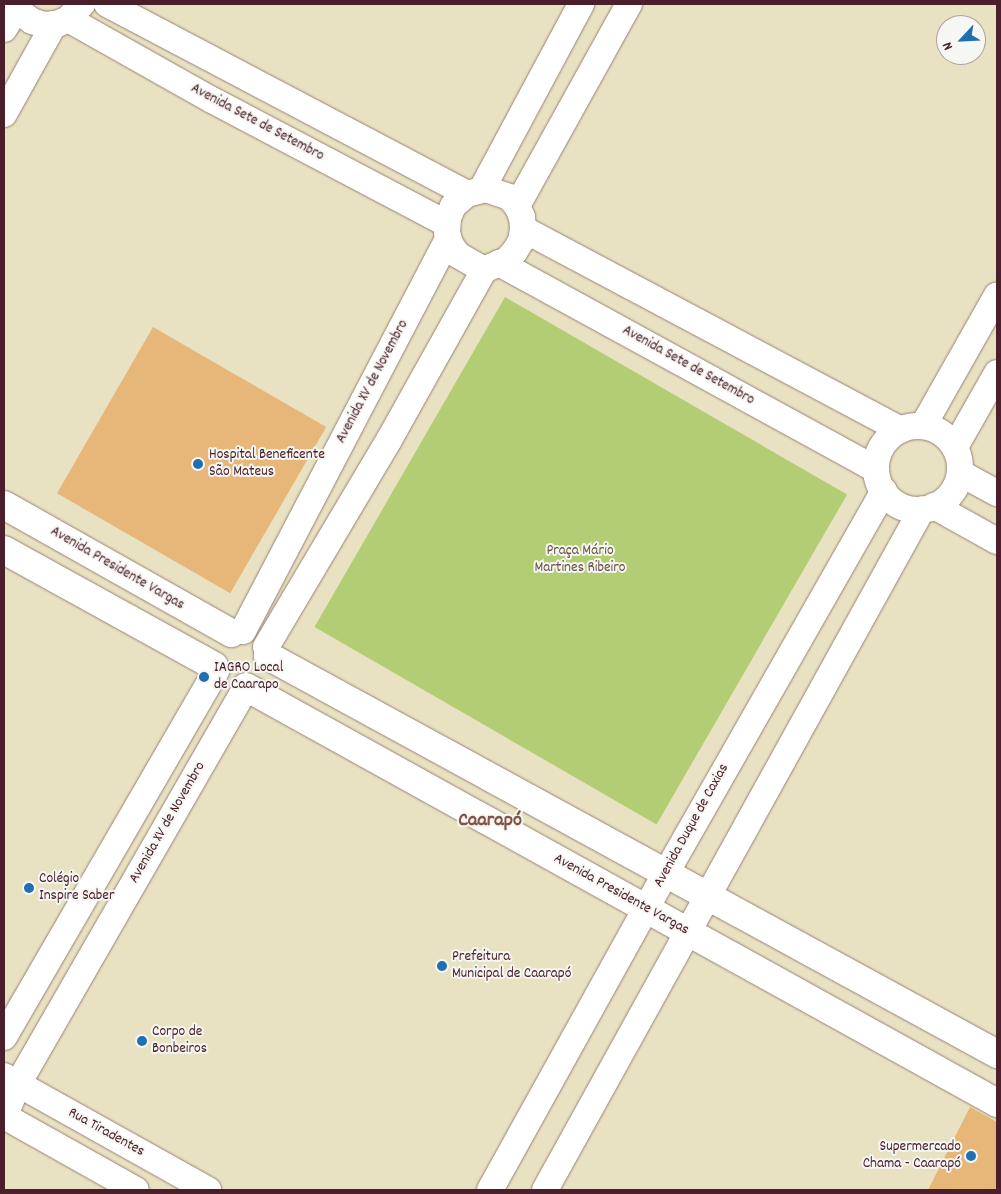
<!DOCTYPE html>
<meta charset="utf-8">
<style>
body{margin:0}
#map{position:relative;width:1001px;height:1194px;overflow:hidden;background:#e8e2c2;font-family:Dekko,sans-serif}
div>[style]{position:absolute}
.green>*{inset:0;background:#b2cd73;transform-origin:0 0}
.building>*{inset:0;background:#e7b77a;transform-origin:0 0}
.roads{filter:drop-shadow(0 0 1px #998076) drop-shadow(0 0 1px #998076)}
.minor>*{height:26px;margin:-13px;padding:0 13px;transform-origin:13px;border-radius:13px;background:#fff}
.minor>.ring{margin:-13px;padding:0;box-sizing:content-box;background:none;border:26px solid #fff;border-radius:50%}
.major>*{height:28px;margin:-14px;padding:0 14px;transform-origin:14px;border-radius:14px;background:#fff}
.dots>*{width:14px;height:14px;translate:-50% -50%;box-sizing:border-box;border:2px solid #f6f6f2;border-radius:50%}
span{translate:-50% -50%;white-space:nowrap;text-align:center;line-height:1.15;-webkit-text-stroke:4px #f6f6f2;paint-order:stroke}
.street-label{font-size:15px;color:#4a1f2b}
.poi-label{font-size:15px;color:#4a1f2b}
.left{translate:0 -50%;text-align:left}
.right{translate:-100% -50%;text-align:right}
.park-label{font-size:15px;color:#695341}
.district-label{font-size:20px;color:#815447;font-weight:700}
.frame{position:absolute;inset:0;border:5px solid #4a1f2b;pointer-events:none}
.north{position:absolute;left:936px;top:15px;width:50px;height:50px;box-sizing:border-box;background:#f6f6f2;border:1px solid #b1a0a2;border-radius:50%;rotate:245deg;font-size:14px;font-weight:700;line-height:20px;text-align:center;color:#4a1f2b}
.north::after{content:'';display:block;margin:auto;width:18px;height:22px;background:#1f6fb2;clip-path:polygon(50% 0,100% 100%,50% 72%,0 100%)}
</style>
<div id="map">
<div class="green">
<div style="left:505px;top:297px;width:395px;height:381px;rotate:30deg"></div>
</div>
<div class="building">
<div style="left:153px;top:327px;width:200px;height:192px;rotate:30deg"></div>
<div style="clip-path:polygon(970px 1107px,997px 1122px,997px 1190px,928px 1190px)"></div>
</div>
<div class="roads">
<div class="minor">
<div style="left:15px;top:4px;width:12px;rotate:55deg"></div>
<div style="left:22px;top:14px;width:12px;rotate:35deg"></div>
<div style="left:32px;top:21px;width:13px;rotate:18deg"></div>
<div style="left:44px;top:25px;width:13px;rotate:-4deg"></div>
<div style="left:57px;top:24px;width:12px;rotate:-24deg"></div>
<div style="left:68px;top:19px;width:21px;rotate:-47deg"></div>
<div style="left:107px;top:4px;width:407px;rotate:27.8deg"></div>
<div style="left:68px;top:19px;width:165px;rotate:29.4deg"></div>
<div style="left:212px;top:100px;width:266px;rotate:27.8deg"></div>
<div style="left:4px;top:29px;width:26px;rotate:-59deg"></div>
<div style="left:4px;top:114px;width:103px;rotate:-60.9deg"></div>
<div style="left:482px;top:189px;width:210px;rotate:-61.8deg"></div>
<div style="left:486px;top:189px;width:24px;rotate:19deg"></div>
<div style="left:509px;top:197px;width:12px;rotate:48deg"></div>
<div style="left:517px;top:206px;width:12px;rotate:66deg"></div>
<div style="left:522px;top:217px;width:12px;rotate:85deg"></div>
<div style="left:523px;top:229px;width:12px;rotate:99deg"></div>
<div style="left:521px;top:241px;width:12px;rotate:121deg"></div>
<div style="left:515px;top:251px;width:12px;rotate:132deg"></div>
<div style="left:507px;top:260px;width:25px;rotate:157deg"></div>
<div style="left:484px;top:270px;width:30px;rotate:-150deg"></div>
<div style="left:458px;top:255px;width:14px;rotate:-126deg"></div>
<div style="left:450px;top:244px;width:12px;rotate:-104deg"></div>
<div style="left:447px;top:232px;width:14px;rotate:-86deg"></div>
<div style="left:448px;top:218px;width:13px;rotate:-67deg"></div>
<div style="left:453px;top:206px;width:18px;rotate:-41deg"></div>
<div style="left:467px;top:194px;width:20px;rotate:-15deg"></div>
<div style="left:517px;top:206px;width:231px;rotate:-61deg"></div>
<div style="left:523px;top:229px;width:428px;rotate:28deg"></div>
<div style="left:499px;top:263px;width:430px;rotate:28.7deg"></div>
<div style="left:923px;top:426px;width:150px;rotate:-60.5deg"></div>
<div class="ring" style="left:876px;top:426px;width:58px;height:58px"></div>
<div style="left:955px;top:447px;width:85px;rotate:-60.4deg"></div>
<div style="left:960px;top:473px;width:42px;rotate:28.4deg"></div>
<div style="left:934px;top:506px;width:72px;rotate:29.1deg"></div>
<div style="left:243px;top:631px;width:442px;rotate:-62.4deg"></div>
<div style="left:266px;top:647px;width:241px;rotate:-59.3deg"></div>
<div style="left:389px;top:440px;width:195px;rotate:-60.8deg"></div>
<div style="left:4px;top:1037px;width:423px;rotate:-59.9deg"></div>
<div style="left:4px;top:1076px;width:234px;rotate:29.2deg"></div>
<div style="left:4px;top:1116px;width:151px;rotate:29.3deg"></div>
<div style="left:4px;top:1117px;width:36px;rotate:-67deg"></div>
<div style="left:18px;top:1084px;width:458px;rotate:-60.1deg"></div>
<div style="left:490px;top:1190px;width:363px;rotate:-61deg"></div>
<div style="left:666px;top:873px;width:440px;rotate:-60.3deg"></div>
<div style="left:545px;top:1190px;width:778px;rotate:-61.03deg"></div>
</div>
<div class="major">
<div style="left:4px;top:505px;width:261px;rotate:29.4deg"></div>
<div style="left:4px;top:550px;width:240px;rotate:28.9deg"></div>
<div style="left:268px;top:656px;width:831px;rotate:28.63deg"></div>
<div style="left:246px;top:687px;width:859px;rotate:28.98deg"></div>
</div>
</div>
<div class="dots">
<div style="left:198px;top:464px;background:#1f6fb2"></div>
<div style="left:204px;top:677px;background:#1f6fb2"></div>
<div style="left:29px;top:888px;background:#1f6fb2"></div>
<div style="left:442px;top:966px;background:#1f6fb2"></div>
<div style="left:142px;top:1041px;background:#1f6fb2"></div>
<div style="left:971px;top:1156px;background:#1f6fb2"></div>
</div>
<div class="street-label">
<span style="left:257px;top:123px;rotate:28deg">Avenida Sete de Setembro</span>
<span style="left:688px;top:366px;rotate:29deg">Avenida Sete de Setembro</span>
<span style="left:373px;top:382px;rotate:-62deg">Avenida XV de Novembro</span>
<span style="left:117px;top:569px;rotate:30deg">Avenida Presidente Vargas</span>
<span style="left:168px;top:823px;rotate:-60deg">Avenida XV de Novembro</span>
<span style="left:692px;top:826px;rotate:-61deg">Avenida Duque de Caxias</span>
<span style="left:621px;top:895px;rotate:29deg">Avenida Presidente Vargas</span>
<span style="left:106px;top:1133px;rotate:29deg">Rua Tiradentes</span>
</div>
<div class="poi-label">
<span class="left" style="left:209px;top:464px">Hospital Beneficente<br>São Mateus</span>
<span class="left" style="left:214px;top:677px">IAGRO Local<br>de Caarapo</span>
<span class="left" style="left:39px;top:888px">Colégio<br>Inspire Saber</span>
<span class="left" style="left:452px;top:966px">Prefeitura<br>Municipal de Caarapó</span>
<span class="left" style="left:152px;top:1041px">Corpo de<br>Bonbeiros</span>
<span class="right" style="left:961px;top:1156px">Supermercado<br>Chama - Caarapó</span>
</div>
<div class="park-label">
<span style="left:580px;top:560px">Praça Mário<br>Martines Ribeiro</span>
</div>
<div class="district-label">
<span style="left:490px;top:821px">Caarapó</span>
</div>
<div class="frame"></div>
<div class="north">N</div>
</div>
